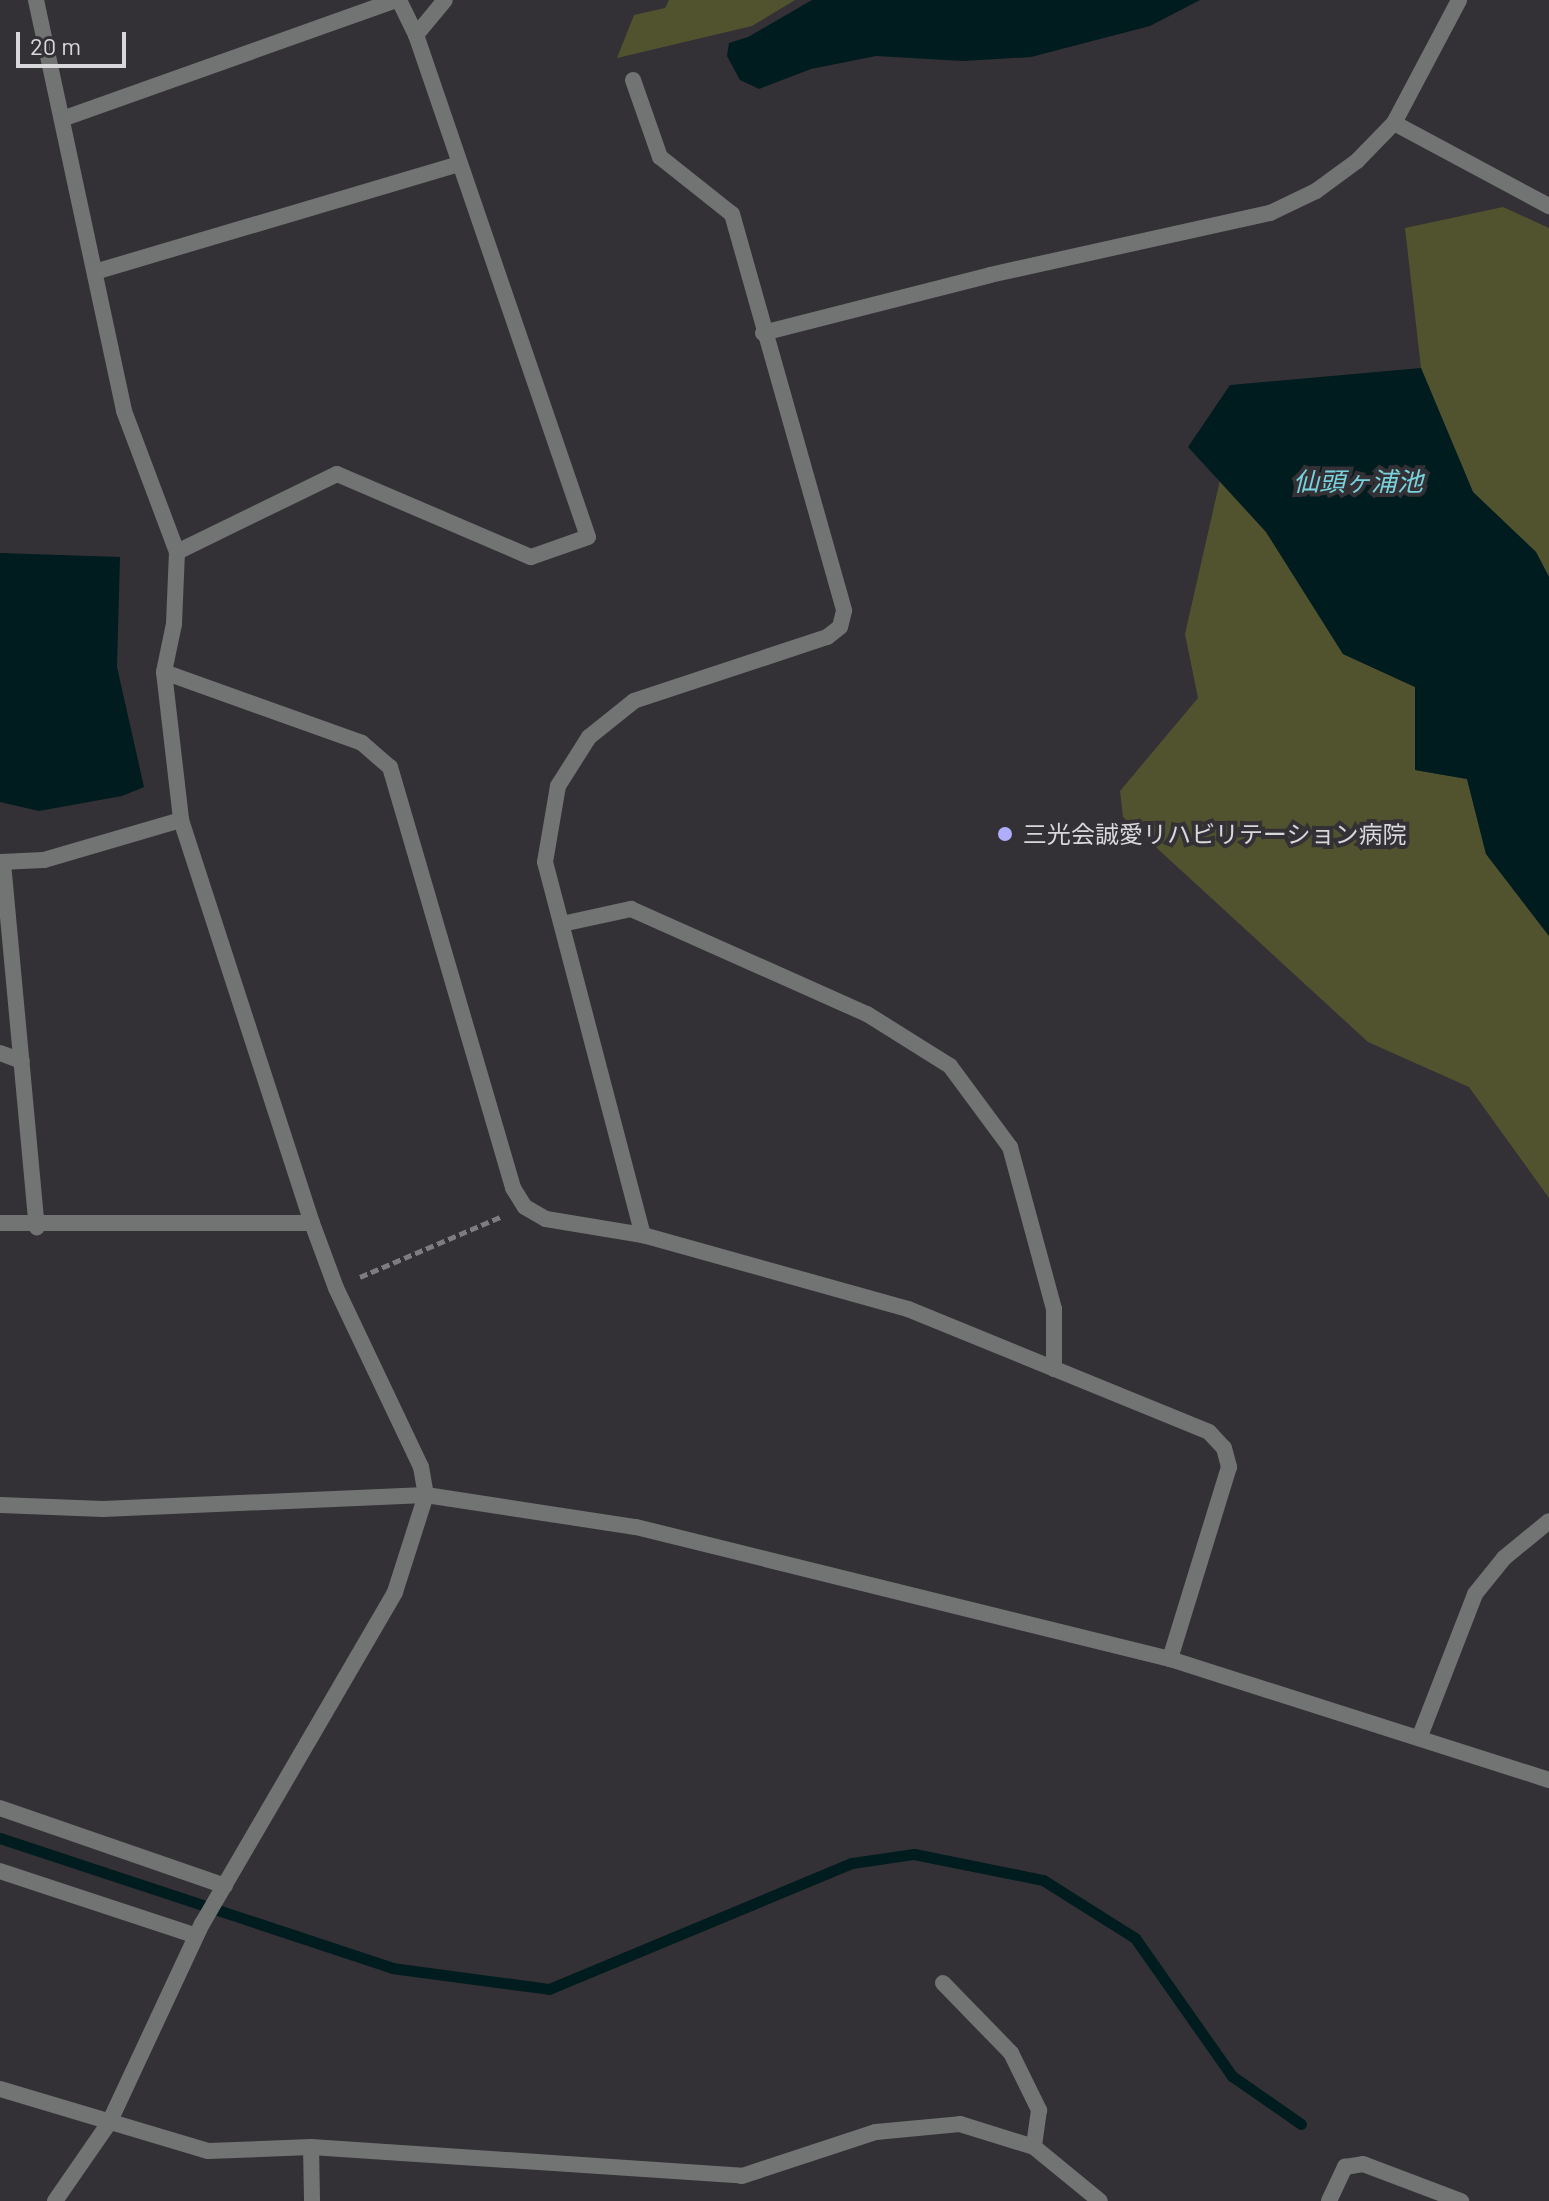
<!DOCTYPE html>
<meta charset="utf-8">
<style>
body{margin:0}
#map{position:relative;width:1549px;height:2201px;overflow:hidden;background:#333135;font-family:Barlow,"Noto Sans JP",sans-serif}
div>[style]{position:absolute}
.green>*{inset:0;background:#51532f}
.water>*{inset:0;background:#001c1f}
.stream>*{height:11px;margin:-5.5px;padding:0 5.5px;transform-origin:5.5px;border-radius:5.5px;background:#001c1f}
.path>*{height:5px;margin-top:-2.5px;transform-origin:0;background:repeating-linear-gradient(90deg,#7e7c7f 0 8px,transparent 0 12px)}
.service>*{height:16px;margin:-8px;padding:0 8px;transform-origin:8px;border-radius:8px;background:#727473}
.minor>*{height:16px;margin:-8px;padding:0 8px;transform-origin:8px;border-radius:8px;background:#727473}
.tertiary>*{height:16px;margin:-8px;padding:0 8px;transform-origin:8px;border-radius:8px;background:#727473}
.dots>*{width:22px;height:22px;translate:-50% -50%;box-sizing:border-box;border:4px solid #333135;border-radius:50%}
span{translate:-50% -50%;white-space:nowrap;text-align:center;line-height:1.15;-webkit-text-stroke:8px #333135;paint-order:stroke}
.poi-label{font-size:24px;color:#d8d7d9}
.left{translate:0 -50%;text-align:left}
.water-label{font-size:26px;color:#77d2dc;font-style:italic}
.scale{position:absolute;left:16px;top:32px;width:110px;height:36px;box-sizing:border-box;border:4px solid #d8d7d9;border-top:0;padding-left:10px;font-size:24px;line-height:28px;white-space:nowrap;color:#d8d7d9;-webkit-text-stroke:6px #333135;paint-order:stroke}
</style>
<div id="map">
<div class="green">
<div style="clip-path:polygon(669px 0,795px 0,752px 26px,617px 58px,634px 15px,665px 8px)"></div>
<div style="clip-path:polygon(1503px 207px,1549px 228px,1549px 577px,1536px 552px,1473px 492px,1421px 368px,1405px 228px)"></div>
<div style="clip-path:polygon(1220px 480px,1266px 532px,1343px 654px,1415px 687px,1415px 770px,1467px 779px,1486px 854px,1549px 936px,1549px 1198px,1469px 1087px,1368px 1042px,1123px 817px,1120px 791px,1198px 698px,1185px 634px)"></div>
</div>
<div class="water">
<div style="clip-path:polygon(812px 0,1200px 0,1150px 26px,1031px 57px,963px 61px,876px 56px,811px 69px,759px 89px,740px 80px,727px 56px,729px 43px,748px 37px)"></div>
<div style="clip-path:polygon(1421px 368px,1473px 492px,1536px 552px,1549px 577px,1549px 936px,1486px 854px,1467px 779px,1415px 770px,1415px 687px,1343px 654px,1266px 532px,1188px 447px,1230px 385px)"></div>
<div style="clip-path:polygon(0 553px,120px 557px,117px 667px,144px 787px,122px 796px,39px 811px,0 802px)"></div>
</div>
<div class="stream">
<div style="left:0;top:1838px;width:413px;rotate:18.3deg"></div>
<div style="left:392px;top:1968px;width:158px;rotate:7.6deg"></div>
<div style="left:549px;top:1989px;width:328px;rotate:-22.6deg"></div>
<div style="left:852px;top:1863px;width:63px;rotate:-8.3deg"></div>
<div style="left:914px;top:1854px;width:132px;rotate:11.4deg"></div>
<div style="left:1043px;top:1880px;width:109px;rotate:32.2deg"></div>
<div style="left:1135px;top:1938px;width:169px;rotate:54.9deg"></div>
<div style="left:1232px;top:2076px;width:84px;rotate:34.8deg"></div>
</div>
<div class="path">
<div style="left:360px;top:1277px;width:155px;rotate:-23.2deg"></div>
</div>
<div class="service">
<div style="left:562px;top:924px;width:71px;rotate:-12.3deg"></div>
<div style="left:631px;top:909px;width:258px;rotate:24deg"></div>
<div style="left:867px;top:1014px;width:98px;rotate:32.1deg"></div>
<div style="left:950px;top:1066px;width:101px;rotate:53.5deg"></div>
<div style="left:1010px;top:1147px;width:168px;rotate:74.8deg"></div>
<div style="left:1054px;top:1309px;width:60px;rotate:90deg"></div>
</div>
<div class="minor">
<div style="left:36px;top:0;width:420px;rotate:77.9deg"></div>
<div style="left:124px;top:411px;width:151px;rotate:69.4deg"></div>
<div style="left:177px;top:552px;width:72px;rotate:92.4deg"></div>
<div style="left:174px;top:624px;width:49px;rotate:101.8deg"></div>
<div style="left:164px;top:672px;width:149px;rotate:83.4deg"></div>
<div style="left:181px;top:820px;width:424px;rotate:72deg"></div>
<div style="left:312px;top:1223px;width:69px;rotate:69.7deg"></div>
<div style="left:336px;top:1288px;width:198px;rotate:64.6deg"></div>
<div style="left:421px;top:1467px;width:28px;rotate:80deg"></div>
<div style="left:416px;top:35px;width:45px;rotate:-50.4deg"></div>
<div style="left:633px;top:80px;width:82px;rotate:70.7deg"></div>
<div style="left:660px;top:157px;width:92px;rotate:38.4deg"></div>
<div style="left:732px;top:214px;width:412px;rotate:74.2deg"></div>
<div style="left:844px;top:611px;width:16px;rotate:104deg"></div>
<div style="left:840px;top:627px;width:16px;rotate:142deg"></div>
<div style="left:827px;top:637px;width:203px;rotate:161.7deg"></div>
<div style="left:634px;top:701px;width:58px;rotate:141.3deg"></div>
<div style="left:589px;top:737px;width:58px;rotate:122.3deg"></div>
<div style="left:558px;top:786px;width:77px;rotate:99.7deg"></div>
<div style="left:545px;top:862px;width:386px;rotate:75.3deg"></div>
<div style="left:62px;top:119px;width:355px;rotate:-19.6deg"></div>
<div style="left:98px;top:271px;width:377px;rotate:-16.5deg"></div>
<div style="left:763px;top:333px;width:234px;rotate:-14.3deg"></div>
<div style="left:990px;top:275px;width:287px;rotate:-12.5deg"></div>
<div style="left:1270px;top:213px;width:51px;rotate:-25.6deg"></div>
<div style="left:1316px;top:191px;width:51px;rotate:-36.2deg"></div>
<div style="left:1357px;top:161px;width:53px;rotate:-45.8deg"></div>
<div style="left:1394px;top:123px;width:139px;rotate:-62.1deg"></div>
<div style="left:177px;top:552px;width:178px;rotate:-26deg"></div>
<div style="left:337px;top:474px;width:211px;rotate:23.2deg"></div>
<div style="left:531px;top:557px;width:60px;rotate:-19.3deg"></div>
<div style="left:588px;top:537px;width:531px;rotate:-108.91deg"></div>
<div style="left:416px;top:35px;width:39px;rotate:-116deg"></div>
<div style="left:164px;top:672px;width:210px;rotate:19.7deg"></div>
<div style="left:362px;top:743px;width:37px;rotate:41deg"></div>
<div style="left:390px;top:767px;width:439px;rotate:73.7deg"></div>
<div style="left:513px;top:1188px;width:22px;rotate:58deg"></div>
<div style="left:525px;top:1207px;width:24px;rotate:30deg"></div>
<div style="left:546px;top:1219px;width:98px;rotate:9.4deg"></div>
<div style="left:643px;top:1235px;width:275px;rotate:15.6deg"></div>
<div style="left:908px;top:1309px;width:325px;rotate:22.2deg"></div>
<div style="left:1209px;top:1432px;width:22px;rotate:47deg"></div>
<div style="left:1224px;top:1448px;width:20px;rotate:75deg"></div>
<div style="left:1229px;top:1467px;width:201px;rotate:107.1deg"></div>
<div style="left:0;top:862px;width:44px;rotate:-2.6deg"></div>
<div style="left:44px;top:860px;width:143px;rotate:-16.3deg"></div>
<div style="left:3px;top:863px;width:366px;rotate:84.7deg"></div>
<div style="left:0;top:1053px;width:23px;rotate:20deg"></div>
<div style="left:0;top:1223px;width:312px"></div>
<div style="left:1420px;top:1736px;width:152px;rotate:-68.8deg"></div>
<div style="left:1475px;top:1594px;width:46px;rotate:-51.1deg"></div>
<div style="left:1504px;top:1558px;width:58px;rotate:-39.4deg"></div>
<div style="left:0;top:1808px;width:238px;rotate:19.1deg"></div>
<div style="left:0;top:1871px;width:206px;rotate:18.3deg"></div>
<div style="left:943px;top:1983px;width:98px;rotate:45.8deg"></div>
<div style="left:1011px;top:2053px;width:64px;rotate:63.8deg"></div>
<div style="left:1039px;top:2110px;width:37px;rotate:98deg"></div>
<div style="left:0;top:2089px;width:217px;rotate:16.6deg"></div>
<div style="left:208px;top:2151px;width:103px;rotate:-2.2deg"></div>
<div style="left:311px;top:2147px;width:432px;rotate:3.8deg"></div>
<div style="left:742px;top:2176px;width:141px;rotate:-18.2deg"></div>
<div style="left:876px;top:2132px;width:84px;rotate:-5.4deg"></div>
<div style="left:960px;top:2124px;width:77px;rotate:17.3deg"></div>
<div style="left:1034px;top:2147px;width:85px;rotate:39.3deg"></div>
<div style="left:311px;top:2147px;width:54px;rotate:88.9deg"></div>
<div style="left:1329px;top:2201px;width:38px;rotate:-65deg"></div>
<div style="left:1345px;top:2167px;width:18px;rotate:-9deg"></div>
<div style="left:1363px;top:2164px;width:105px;rotate:20.7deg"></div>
</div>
<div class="tertiary">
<div style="left:1394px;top:123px;width:176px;rotate:28.2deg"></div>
<div style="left:0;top:1505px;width:103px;rotate:2.2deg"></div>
<div style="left:103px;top:1509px;width:323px;rotate:-2.5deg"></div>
<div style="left:426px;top:1495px;width:212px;rotate:8.7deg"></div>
<div style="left:636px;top:1527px;width:550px;rotate:13.88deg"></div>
<div style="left:1170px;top:1659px;width:398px;rotate:17.7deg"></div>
<div style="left:55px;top:2201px;width:95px;rotate:-55.3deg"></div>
<div style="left:109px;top:2123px;width:220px;rotate:-65deg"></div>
<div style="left:202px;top:1924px;width:384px;rotate:-59.8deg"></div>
<div style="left:395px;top:1592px;width:102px;rotate:-72.3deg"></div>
</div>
<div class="dots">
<div style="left:1005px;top:834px;background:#aeaefb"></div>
</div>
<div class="poi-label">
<span class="left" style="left:1023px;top:834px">三光会誠愛リハビリテーション病院</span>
</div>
<div class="water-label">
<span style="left:1358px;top:481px">仙頭ヶ浦池</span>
</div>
<div class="scale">20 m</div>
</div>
